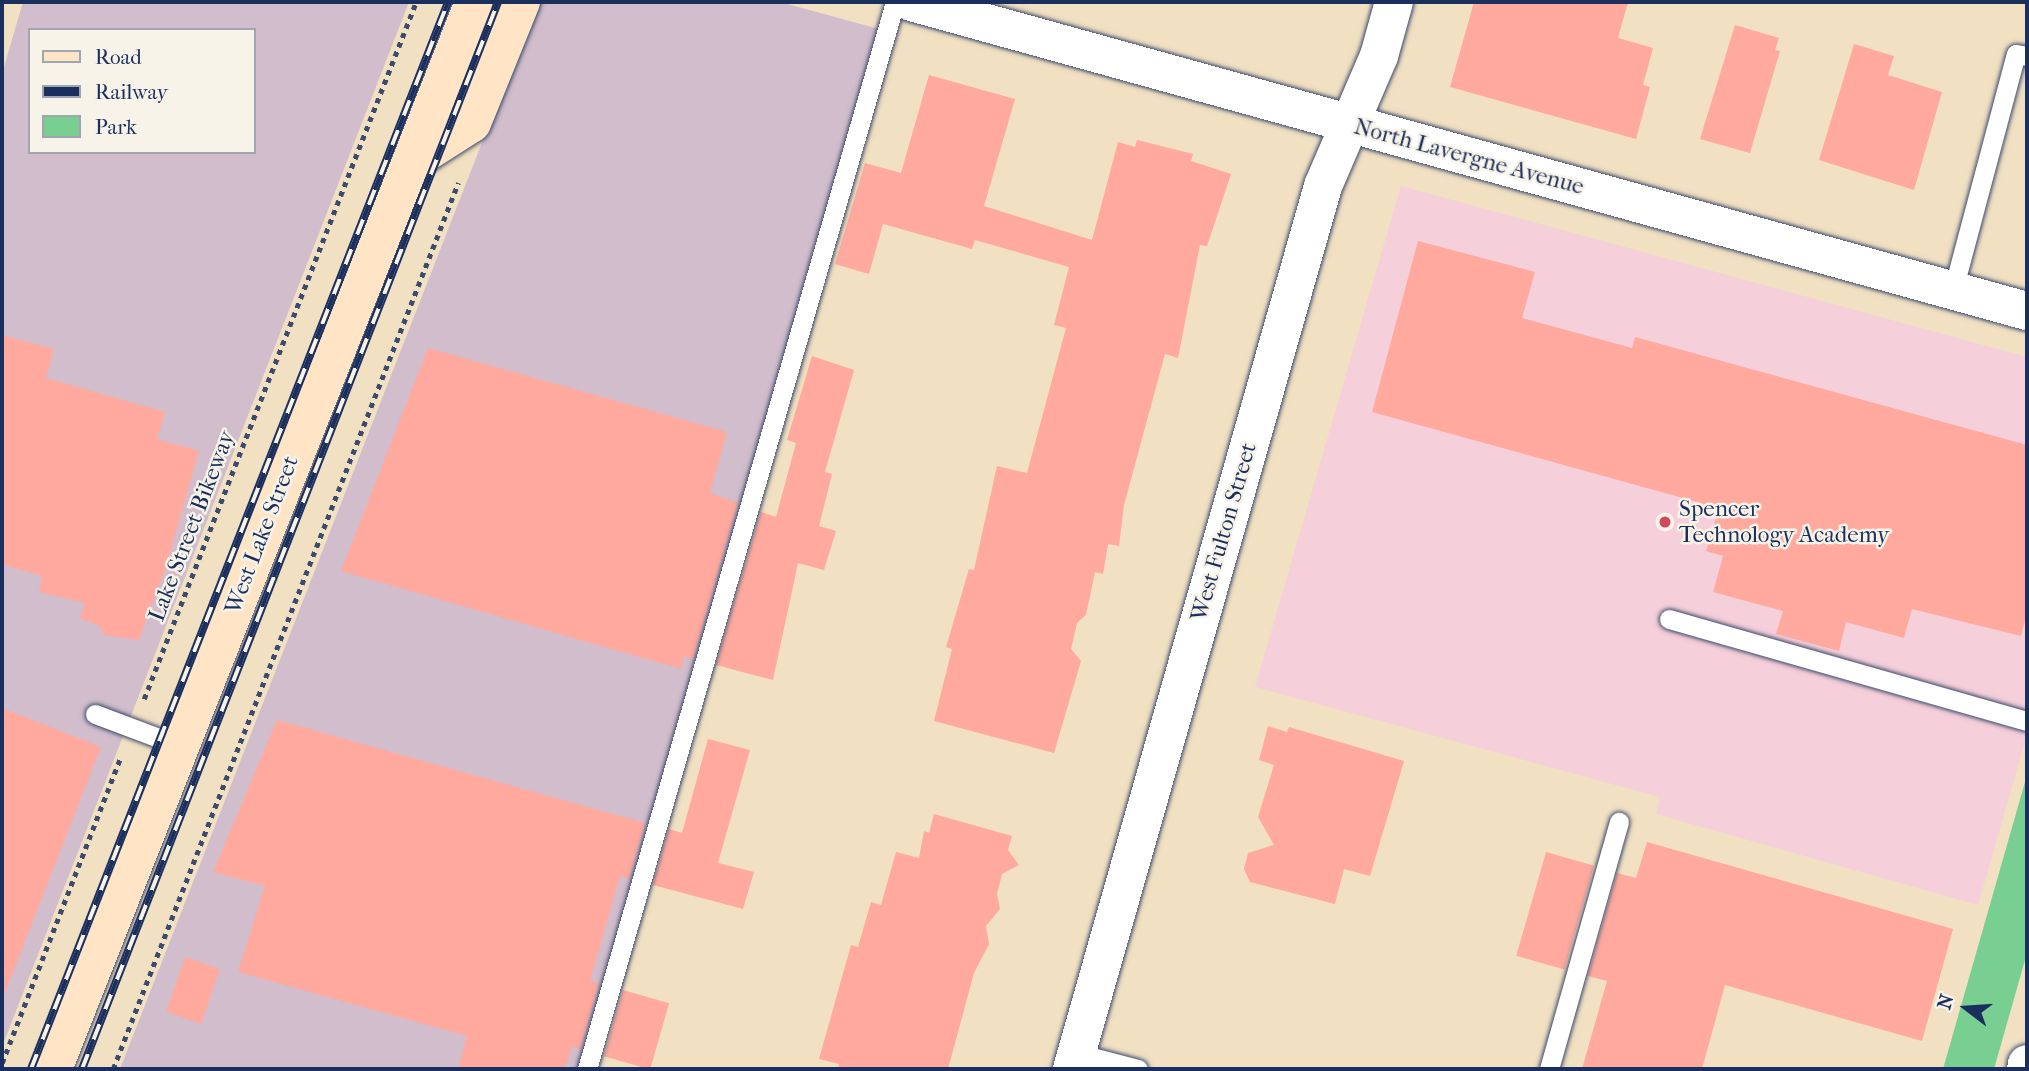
<!DOCTYPE html>
<style>
body{margin:0}
#map{position:relative;width:2029px;height:1071px;overflow:hidden;background:#f1e0c2;font-family:"IM FELL French Canon",serif}
div>[style]{position:absolute}
.built>*{inset:0;background:#f5cfd9}
.industrial>*{inset:0;background:#d1bdcb}
.green>*{inset:0;background:#79ce91}
.building>*{inset:0;background:#ffa99f;transform-origin:0 0}
.path>*{height:4.5px;margin-top:-2.25px;transform-origin:0;background:repeating-linear-gradient(90deg,#3b4a6d 0 5px,transparent 0 10px)}
.roads{filter:drop-shadow(0 0 2px #3b4a6d) drop-shadow(0 0 2px #3b4a6d)}
.lane>*{height:19px;margin:-9.5px;padding:0 9.5px;transform-origin:9.5px;border-radius:9.5px;background:#fff}
.street>*{height:38px;margin:-19px;padding:0 19px;transform-origin:19px;border-radius:19px;background:#fff}
.secondary>*{height:38px;margin:-19px;padding:0 19px;transform-origin:19px;border-radius:19px;background:#ffe4c6}
.rail>*{height:8px;margin-top:-4px;transform-origin:0;background:repeating-linear-gradient(90deg,#f7f3e8 0 16px,#1b2f5e 0 32px);box-sizing:border-box;border-block:2px solid #1b2f5e}
.dots>*{width:19px;height:19px;translate:-50% -50%;box-sizing:border-box;border:4px solid #f7f3e8;border-radius:50%}
span{translate:-50% -50%;white-space:nowrap;text-align:center;line-height:1.15;-webkit-text-stroke:5px #f7f3e8;paint-order:stroke}
.street-label{font-size:23px;color:#1b2f5e}
.poi-label{font-size:23px;color:#1b2f5e}
.left{translate:0 -50%;text-align:left}
.frame{position:absolute;inset:0;border:4px solid #1b2f5e;pointer-events:none}
.legend{position:absolute;left:28px;top:28px;width:228px;height:126px;box-sizing:border-box;background:#f7f3e8;border:2px solid #9fa5b1;margin:0;padding:9px 12px;list-style:none;font-size:21px;color:#1b2f5e}
.legend li{display:flex;align-items:center;gap:14px;height:35px}
.legend b{width:35px;border:2px solid #9fa5b1}
.north{position:absolute;left:1931px;top:973px;width:70px;height:70px;-webkit-text-stroke:5px #f7f3e8;paint-order:stroke;rotate:287deg;font-size:19px;font-weight:700;line-height:28px;text-align:center;color:#1b2f5e}
.north::after{content:'';display:block;margin:auto;width:24px;height:32px;background:#1b2f5e;clip-path:polygon(50% 0,100% 100%,50% 72%,0 100%)}
</style>
<div id="map">
<div class="built">
<div style="clip-path:polygon(1401px 186px,2027px 357px,2027px 734px,1978px 905px,1656px 814px,1660px 797px,1255px 687px)"></div>
</div>
<div class="industrial">
<div style="clip-path:polygon(evenodd,23px 2px,409px 2px,2px 1047px,2px 74px,23px 2px,30px 30px,254px 30px,254px 152px,30px 152px,30px 30px)"></div>
<div style="clip-path:polygon(537px 2px,780px 2px,886px 31px,587px 1069px,120px 1069px)"></div>
</div>
<div class="green">
<div style="clip-path:polygon(2027px 775px,2027px 953px,1994px 1069px,1943px 1069px)"></div>
</div>
<div class="building">
<div style="clip-path:polygon(1474px 2px,1628px 2px,1618px 38px,1653px 48px,1643px 85px,1650px 87px,1636px 139px,1450px 87px)"></div>
<div style="clip-path:polygon(1735px 25px,1779px 38px,1775px 50px,1780px 51px,1750px 153px,1700px 139px)"></div>
<div style="clip-path:polygon(1854px 44px,1894px 56px,1888px 75px,1942px 92px,1914px 190px,1819px 160px)"></div>
<div style="clip-path:polygon(929px 75px,1015px 99px,984px 206px,1092px 240px,1118px 142px,1135px 147px,1137px 140px,1193px 154px,1191px 161px,1231px 174px,1207px 246px,1200px 245px,1178px 358px,1165px 354px,1124px 505px,1119px 546px,1108px 544px,1103px 574px,1095px 572px,1086px 615px,1077px 623px,1071px 649px,1081px 661px,1054px 753px,934px 721px,952px 649px,946px 647px,969px 569px,974px 570px,997px 466px,1027px 473px,1066px 328px,1054px 325px,1069px 267px,975px 240px,972px 249px,883px 224px,869px 274px,835px 264px,865px 163px,901px 173px)"></div>
<div style="clip-path:polygon(1418px 241px,1535px 272px,1522px 318px,1632px 348px,1635px 337px,2027px 445px,2027px 613px,2021px 636px,1912px 609px,1904px 638px,1846px 622px,1839px 651px,1776px 634px,1783px 611px,1713px 592px,1723px 556px,1706px 551px,1719px 508px,1372px 412px)"></div>
<div style="clip-path:polygon(2px 335px,54px 349px,46px 378px,165px 412px,157px 439px,199px 451px,166px 567px,139px 640px,104px 635px,100px 626px,80px 618px,85px 603px,39px 592px,42px 576px,2px 564px)"></div>
<div style="clip-path:polygon(428px 348px,727px 432px,710px 493px,738px 503px,693px 659px,684px 656px,681px 669px,341px 571px)"></div>
<div style="clip-path:polygon(812px 356px,854px 370px,825px 472px,832px 474px,819px 526px,836px 531px,824px 570px,798px 563px,773px 680px,716px 665px,761px 512px,776px 517px,796px 443px,787px 440px)"></div>
<div style="clip-path:polygon(2px 708px,101px 747px,4px 995px,2px 995px)"></div>
<div style="clip-path:polygon(277px 720px,645px 823px,629px 879px,620px 876px,590px 981px,599px 983px,580px 1049px,572px 1046px,565px 1069px,458px 1069px,467px 1036px,238px 972px,265px 886px,213px 872px)"></div>
<div style="clip-path:polygon(1268px 726px,1287px 732px,1289px 727px,1404px 761px,1370px 876px,1344px 869px,1335px 904px,1250px 882px,1244px 869px,1248px 853px,1274px 845px,1258px 817px,1274px 765px,1259px 760px)"></div>
<div style="clip-path:polygon(708px 739px,750px 750px,718px 863px,754px 872px,743px 909px,653px 885px,669px 829px,682px 833px)"></div>
<div style="clip-path:polygon(934px 814px,1012px 836px,1008px 850px,1019px 865px,1002px 874px,997px 894px,1000px 909px,986px 926px,989px 944px,974px 973px,948px 1069px,838px 1069px,839px 1064px,819px 1059px,851px 945px,858px 947px,871px 902px,881px 905px,896px 852px,919px 858px,924px 831px,929px 833px)"></div>
<div style="clip-path:polygon(1647px 842px,1953px 929px,1922px 1041px,1725px 985px,1702px 1069px,1582px 1069px,1607px 981px,1588px 976px,1617px 873px,1636px 878px)"></div>
<div style="left:1546px;top:852px;width:50px;height:108px;rotate:16deg"></div>
<div style="left:185px;top:957px;width:37px;height:58px;rotate:19deg"></div>
<div style="left:623px;top:990px;width:48px;height:69px;rotate:16deg"></div>
</div>
<div class="path">
<div style="left:144px;top:699px;width:748px;rotate:-68.68deg"></div>
<div style="left:2px;top:1063px;width:329px;rotate:-68.8deg"></div>
<div style="left:113px;top:1069px;width:951px;rotate:-68.72deg"></div>
</div>
<div class="roads">
<div class="lane">
<div style="left:1953px;top:290px;width:244px;rotate:-75.1deg"></div>
<div style="left:2016px;top:54px;width:11px;rotate:10deg"></div>
<div style="left:1669px;top:619px;width:372px;rotate:15.9deg"></div>
<div style="left:95px;top:714px;width:91px;rotate:20.6deg"></div>
<div style="left:1077px;top:1053px;width:63px;rotate:14.7deg"></div>
<div style="left:587px;top:1069px;width:1111px;rotate:-73.9deg"></div>
<div style="left:1549px;top:1069px;width:257px;rotate:-74.2deg"></div>
</div>
<div class="street">
<div style="left:911px;top:2px;width:1158px;rotate:15.48deg"></div>
<div style="left:1072px;top:1069px;width:918px;rotate:-74.13deg"></div>
<div style="left:1323px;top:186px;width:142px;rotate:-66.7deg"></div>
<div style="left:1379px;top:56px;width:56px;rotate:-74.5deg"></div>
<div style="left:2026px;top:1069px;width:5px;rotate:-79deg"></div>
</div>
<div class="secondary">
<div style="left:411px;top:162px;width:72px;rotate:-32.6deg"></div>
<div style="left:472px;top:123px;width:131px;rotate:-68deg"></div>
<div style="left:53px;top:1069px;width:1147px;rotate:-68.47deg"></div>
</div>
</div>
<div class="rail">
<div style="left:31px;top:1069px;width:1146px;rotate:-68.65deg"></div>
<div style="left:82px;top:1069px;width:1145px;rotate:-68.7deg"></div>
</div>
<div class="dots">
<div style="left:1665px;top:522px;background:#d1495b"></div>
</div>
<div class="street-label">
<span style="left:1469px;top:157px;rotate:15deg">North Lavergne Avenue</span>
<span style="left:192px;top:526px;rotate:-69deg">Lake Street Bikeway</span>
<span style="left:1224px;top:532px;rotate:-74deg">West Fulton Street</span>
<span style="left:262px;top:535px;rotate:-69deg">West Lake Street</span>
</div>
<div class="poi-label">
<span class="left" style="left:1679px;top:522px">Spencer<br>Technology Academy</span>
</div>
<div class="frame"></div>
<ul class="legend">
<li><b style="height:9px;background:#ffe4c6"></b>Road</li>
<li><b style="height:9px;background:#1b2f5e"></b>Railway</li>
<li><b style="height:19px;background:#79ce91"></b>Park</li>
</ul>
<div class="north">N</div>
</div>
